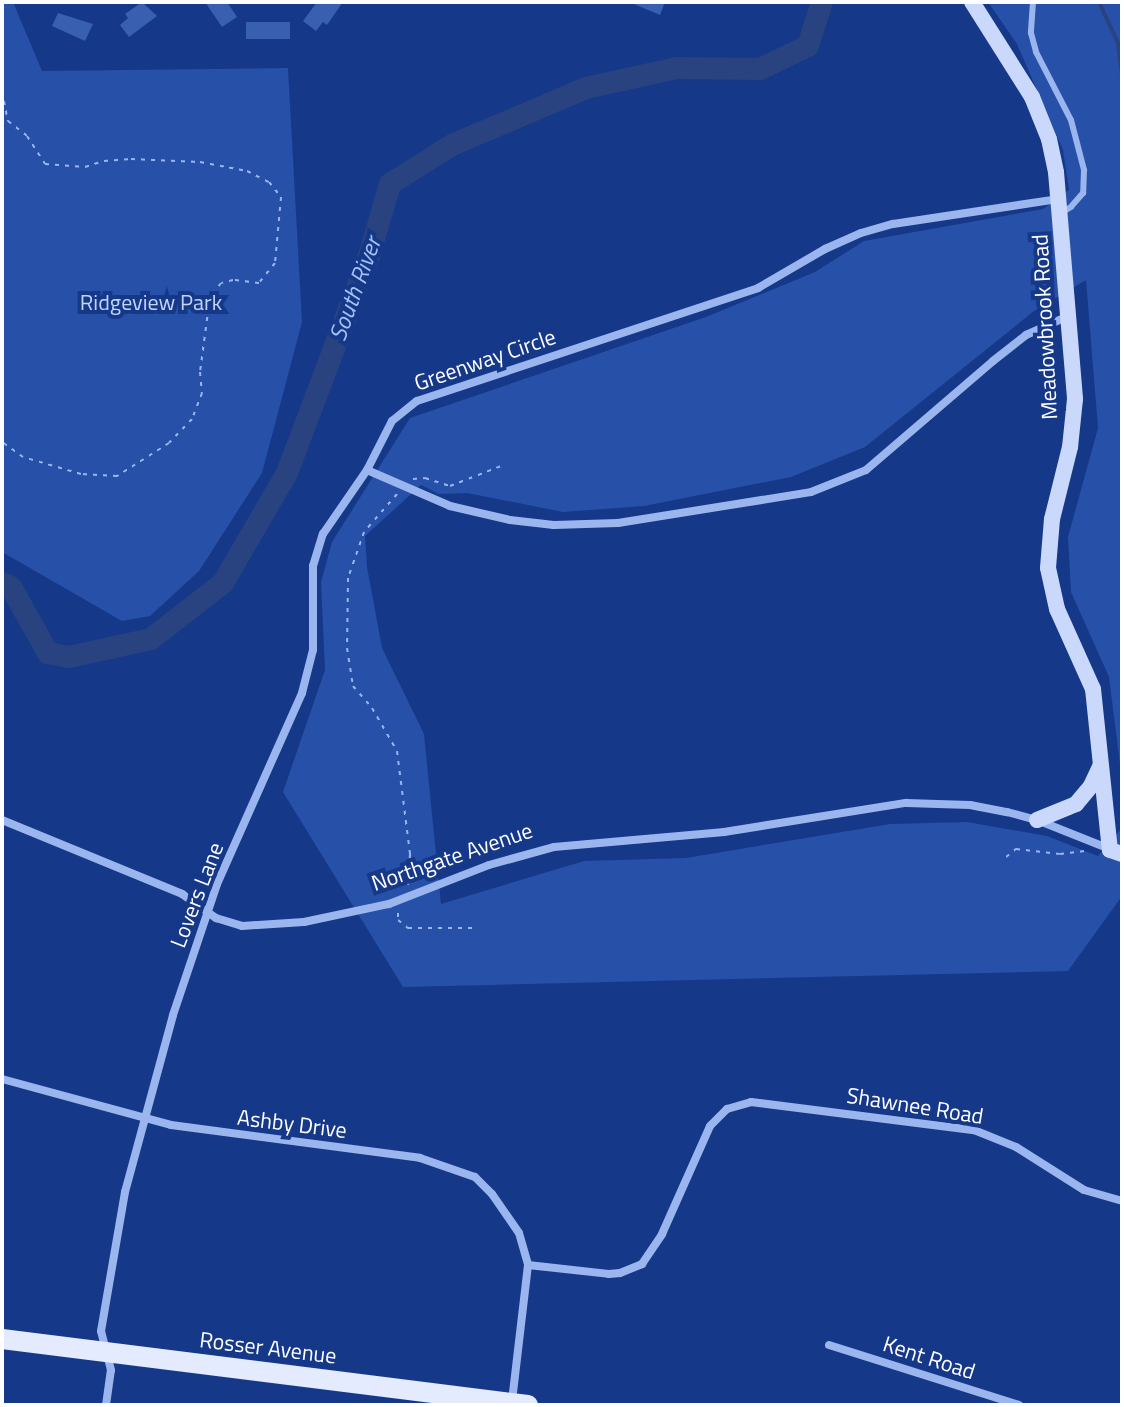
<!DOCTYPE html>
<style>
body{margin:0}
#map{position:relative;width:1124px;height:1407px;overflow:hidden;background:#153889;font-family:"Titillium Web",sans-serif}
div>[style]{position:absolute}
.green>*{inset:0;background:#2750a8}
.stream>*{height:4px;margin:-2px;padding:0 2px;transform-origin:2px;border-radius:2px;background:#294380}
.river>*{height:22px;margin:-11px;padding:0 11px;transform-origin:11px;border-radius:11px;background:#294380}
.building>*{inset:0;background:#395fb1;transform-origin:0 0}
.path>*{height:2px;margin-top:-1px;transform-origin:0;background:repeating-linear-gradient(90deg,#9bb6ef 0 4px,transparent 0 10px)}
.lane>*{height:6px;margin:-3px;padding:0 3px;transform-origin:3px;border-radius:3px;background:#9bb6ef}
.street>*{height:8px;margin:-4px;padding:0 4px;transform-origin:4px;border-radius:4px;background:#9bb6ef}
.secondary>*{height:16px;margin:-8px;padding:0 8px;transform-origin:8px;border-radius:8px;background:#c9d8fb}
.primary>*{height:20px;margin:-10px;padding:0 10px;transform-origin:10px;border-radius:10px;background:#e4ebff}
span{translate:-50% -50%;white-space:nowrap;text-align:center;line-height:1.15;-webkit-text-stroke:8px #153889;paint-order:stroke}
.park-label{font-size:22px;color:#c2d4fb}
.street-label{font-size:22px;color:#fff}
.water-label{font-size:24px;color:#a7c1f7;font-style:italic}
.frame{position:absolute;inset:0;border:4px solid #fff;pointer-events:none}
</style>
<div id="map">
<div class="green">
<div style="clip-path:polygon(2px 2px,13px 2px,42px 71px,288px 68px,302px 322px,262px 473px,199px 571px,150px 616px,122px 621px,2px 552px)"></div>
<div style="clip-path:polygon(988px 2px,1122px 2px,1122px 780px,1109px 677px,1071px 592px,1068px 537px,1098px 428px,1086px 280px,1034px 311px,865px 447px,791px 477px,644px 506px,563px 512px,467px 493px,439px 494px,421px 485px,365px 536px,367px 567px,382px 648px,424px 734px,441px 904px,584px 861px,686px 858px,890px 824px,967px 822px,1047px 836px,1098px 856px,1122px 828px,1122px 896px,1068px 971px,403px 987px,283px 792px,325px 670px,321px 582px,332px 542px,410px 418px,706px 317px,815px 272px,864px 241px,1043px 209px,1069px 190px,1063px 150px,1017px 44px)"></div>
</div>
<div class="stream">
<div style="left:1099px;top:2px;width:45px;rotate:65.1deg"></div>
<div style="left:1118px;top:43px;width:33px;rotate:83deg"></div>
</div>
<div class="river">
<div style="left:2px;top:583px;width:10px;rotate:24deg"></div>
<div style="left:11px;top:587px;width:76px;rotate:60.7deg"></div>
<div style="left:48px;top:653px;width:21px;rotate:11deg"></div>
<div style="left:69px;top:657px;width:84px;rotate:-12.4deg"></div>
<div style="left:151px;top:639px;width:91px;rotate:-37.9deg"></div>
<div style="left:223px;top:583px;width:127px;rotate:-59.8deg"></div>
<div style="left:287px;top:473px;width:232px;rotate:-69.3deg"></div>
<div style="left:369px;top:256px;width:75px;rotate:-73.7deg"></div>
<div style="left:390px;top:184px;width:73px;rotate:-32.2deg"></div>
<div style="left:452px;top:145px;width:146px;rotate:-23deg"></div>
<div style="left:586px;top:88px;width:93px;rotate:-12.4deg"></div>
<div style="left:677px;top:68px;width:83px;rotate:0.7deg"></div>
<div style="left:760px;top:69px;width:53px;rotate:-25.6deg"></div>
<div style="left:808px;top:46px;width:46px;rotate:-72.3deg"></div>
</div>
<div class="building">
<div style="clip-path:polygon(142px 2px,157px 16px,129px 37px,120px 25px,128px 18px,125px 14px)"></div>
<div style="clip-path:polygon(205px 2px,227px 2px,237px 17px,222px 27px)"></div>
<div style="clip-path:polygon(317px 2px,343px 2px,327px 25px,323px 22px,316px 31px,303px 21px)"></div>
<div style="clip-path:polygon(629px 2px,665px 2px,660px 15px)"></div>
<div style="clip-path:polygon(58px 13px,93px 24px,85px 41px,52px 26px)"></div>
<div style="left:246px;top:22px;width:44px;height:17px"></div>
</div>
<div class="path">
<div style="left:2px;top:91px;width:31px;rotate:79deg"></div>
<div style="left:8px;top:121px;width:24px;rotate:38deg"></div>
<div style="left:27px;top:136px;width:33px;rotate:57deg"></div>
<div style="left:45px;top:164px;width:40px;rotate:4.3deg"></div>
<div style="left:85px;top:167px;width:20px;rotate:-18deg"></div>
<div style="left:104px;top:161px;width:27px;rotate:-4deg"></div>
<div style="left:131px;top:159px;width:69px;rotate:2.5deg"></div>
<div style="left:200px;top:162px;width:48px;rotate:10.8deg"></div>
<div style="left:247px;top:171px;width:25px;rotate:27deg"></div>
<div style="left:269px;top:182px;width:19px;rotate:51deg"></div>
<div style="left:281px;top:197px;width:66px;rotate:95.2deg"></div>
<div style="left:275px;top:263px;width:26px;rotate:129deg"></div>
<div style="left:259px;top:283px;width:26px;rotate:-173deg"></div>
<div style="left:233px;top:280px;width:12px;rotate:166deg"></div>
<div style="left:221px;top:283px;width:18px;rotate:128deg"></div>
<div style="left:210px;top:297px;width:76px;rotate:97.6deg"></div>
<div style="left:200px;top:372px;width:21px;rotate:85deg"></div>
<div style="left:202px;top:393px;width:28px;rotate:111deg"></div>
<div style="left:192px;top:419px;width:33px;rotate:134deg"></div>
<div style="left:169px;top:443px;width:62px;rotate:147.6deg"></div>
<div style="left:117px;top:476px;width:36px;rotate:-177deg"></div>
<div style="left:81px;top:474px;width:60px;rotate:-163.7deg"></div>
<div style="left:23px;top:457px;width:26px;rotate:-144deg"></div>
<div style="left:413px;top:479px;width:12px;rotate:-5deg"></div>
<div style="left:425px;top:478px;width:26px;rotate:18deg"></div>
<div style="left:450px;top:486px;width:60px;rotate:-21.4deg"></div>
<div style="left:397px;top:494px;width:50px;rotate:131deg"></div>
<div style="left:364px;top:532px;width:49px;rotate:109.2deg"></div>
<div style="left:348px;top:578px;width:70px;rotate:90.8deg"></div>
<div style="left:347px;top:648px;width:38px;rotate:81deg"></div>
<div style="left:353px;top:686px;width:29px;rotate:49deg"></div>
<div style="left:372px;top:708px;width:50px;rotate:59.8deg"></div>
<div style="left:397px;top:751px;width:104px;rotate:82.8deg"></div>
<div style="left:410px;top:854px;width:31px;rotate:94deg"></div>
<div style="left:1006px;top:857px;width:13px;rotate:-39deg"></div>
<div style="left:1016px;top:849px;width:44px;rotate:6.5deg"></div>
<div style="left:1060px;top:854px;width:25px;rotate:-7deg"></div>
<div style="left:398px;top:913px;width:7px;rotate:90deg"></div>
<div style="left:398px;top:920px;width:13px;rotate:39deg"></div>
<div style="left:408px;top:928px;width:64px"></div>
</div>
<div class="lane">
<div style="left:1033px;top:2px;width:31px;rotate:94deg"></div>
<div style="left:1031px;top:33px;width:20px;rotate:75deg"></div>
<div style="left:1036px;top:52px;width:76px;rotate:62.8deg"></div>
<div style="left:1071px;top:120px;width:52px;rotate:75.4deg"></div>
<div style="left:1084px;top:170px;width:23px;rotate:92deg"></div>
<div style="left:1083px;top:193px;width:18px;rotate:131deg"></div>
<div style="left:1071px;top:207px;width:12px;rotate:149deg"></div>
</div>
<div class="street">
<div style="left:367px;top:470px;width:90px;rotate:23.4deg"></div>
<div style="left:450px;top:506px;width:62px;rotate:13.1deg"></div>
<div style="left:510px;top:520px;width:44px;rotate:6.5deg"></div>
<div style="left:554px;top:525px;width:64px;rotate:-1.8deg"></div>
<div style="left:618px;top:523px;width:195px;rotate:-9.1deg"></div>
<div style="left:811px;top:492px;width:59px;rotate:-21.8deg"></div>
<div style="left:866px;top:470px;width:167px;rotate:-40.6deg"></div>
<div style="left:993px;top:361px;width:42px;rotate:-38.2deg"></div>
<div style="left:1026px;top:335px;width:46px;rotate:-24.3deg"></div>
<div style="left:2px;top:820px;width:195px;rotate:22.3deg"></div>
<div style="left:182px;top:894px;width:42px;rotate:35.2deg"></div>
<div style="left:216px;top:918px;width:27px;rotate:17deg"></div>
<div style="left:242px;top:926px;width:62px;rotate:-3.7deg"></div>
<div style="left:304px;top:922px;width:87px;rotate:-12deg"></div>
<div style="left:389px;top:904px;width:107px;rotate:-21.3deg"></div>
<div style="left:489px;top:865px;width:67px;rotate:-15.5deg"></div>
<div style="left:554px;top:847px;width:171px;rotate:-5deg"></div>
<div style="left:724px;top:832px;width:184px;rotate:-9.1deg"></div>
<div style="left:906px;top:803px;width:64px;rotate:1.8deg"></div>
<div style="left:970px;top:805px;width:38px;rotate:11deg"></div>
<div style="left:1007px;top:812px;width:31px;rotate:15deg"></div>
<div style="left:1037px;top:820px;width:79px;rotate:21.7deg"></div>
<div style="left:2px;top:1079px;width:175px;rotate:15.2deg"></div>
<div style="left:171px;top:1125px;width:251px;rotate:7.5deg"></div>
<div style="left:420px;top:1158px;width:58px;rotate:19.1deg"></div>
<div style="left:475px;top:1177px;width:24px;rotate:45deg"></div>
<div style="left:492px;top:1194px;width:47px;rotate:55.3deg"></div>
<div style="left:519px;top:1233px;width:33px;rotate:74deg"></div>
<div style="left:528px;top:1265px;width:137px;rotate:96.7deg"></div>
<div style="left:528px;top:1265px;width:81px;rotate:6.3deg"></div>
<div style="left:609px;top:1274px;width:11px;rotate:-5deg"></div>
<div style="left:620px;top:1273px;width:24px;rotate:-22deg"></div>
<div style="left:642px;top:1264px;width:36px;rotate:-56deg"></div>
<div style="left:662px;top:1234px;width:118px;rotate:-66deg"></div>
<div style="left:710px;top:1126px;width:24px;rotate:-45deg"></div>
<div style="left:727px;top:1109px;width:25px;rotate:-16deg"></div>
<div style="left:751px;top:1102px;width:225px;rotate:7.2deg"></div>
<div style="left:974px;top:1130px;width:45px;rotate:22deg"></div>
<div style="left:1016px;top:1147px;width:80px;rotate:32.3deg"></div>
<div style="left:1084px;top:1190px;width:40px;rotate:16deg"></div>
<div style="left:829px;top:1345px;width:199px;rotate:17.5deg"></div>
<div style="left:106px;top:1405px;width:35px;rotate:-82deg"></div>
<div style="left:111px;top:1370px;width:40px;rotate:-104.4deg"></div>
<div style="left:101px;top:1331px;width:141px;rotate:-80.2deg"></div>
<div style="left:125px;top:1192px;width:183px;rotate:-74.8deg"></div>
<div style="left:173px;top:1015px;width:138px;rotate:-71.4deg"></div>
<div style="left:217px;top:884px;width:209px;rotate:-66deg"></div>
<div style="left:302px;top:693px;width:44px;rotate:-75.7deg"></div>
<div style="left:313px;top:650px;width:84px;rotate:-90deg"></div>
<div style="left:313px;top:566px;width:34px;rotate:-73deg"></div>
<div style="left:323px;top:534px;width:78px;rotate:-55.5deg"></div>
<div style="left:367px;top:470px;width:55px;rotate:-63deg"></div>
<div style="left:392px;top:421px;width:32px;rotate:-39deg"></div>
<div style="left:417px;top:401px;width:359px;rotate:-18.3deg"></div>
<div style="left:758px;top:288px;width:78px;rotate:-30.2deg"></div>
<div style="left:825px;top:249px;width:39px;rotate:-24deg"></div>
<div style="left:861px;top:233px;width:33px;rotate:-16deg"></div>
<div style="left:893px;top:224px;width:168px;rotate:-8.6deg"></div>
</div>
<div class="secondary">
<div style="left:972px;top:2px;width:112px;rotate:57.7deg"></div>
<div style="left:1032px;top:97px;width:45px;rotate:68deg"></div>
<div style="left:1049px;top:139px;width:34px;rotate:78deg"></div>
<div style="left:1056px;top:172px;width:228px;rotate:85.2deg"></div>
<div style="left:1075px;top:399px;width:48px;rotate:95.9deg"></div>
<div style="left:1070px;top:447px;width:74px;rotate:104deg"></div>
<div style="left:1052px;top:519px;width:49px;rotate:94.7deg"></div>
<div style="left:1048px;top:568px;width:42px;rotate:77.6deg"></div>
<div style="left:1057px;top:609px;width:88px;rotate:65.8deg"></div>
<div style="left:1093px;top:689px;width:162px;rotate:84deg"></div>
<div style="left:1110px;top:850px;width:13px;rotate:18deg"></div>
<div style="left:1037px;top:820px;width:42px;rotate:-22.3deg"></div>
<div style="left:1076px;top:804px;width:23px;rotate:-50deg"></div>
<div style="left:1091px;top:786px;width:21px;rotate:-65deg"></div>
</div>
<div class="primary">
<div style="left:2px;top:1339px;width:530px;rotate:7.15deg"></div>
</div>
<div class="park-label">
<span style="left:151px;top:303px">Ridgeview Park</span>
</div>
<div class="street-label">
<span style="left:1045px;top:327px;rotate:-93deg">Meadowbrook Road</span>
<span style="left:485px;top:360px;rotate:-19deg">Greenway Circle</span>
<span style="left:452px;top:857px;rotate:-19deg">Northgate Avenue</span>
<span style="left:197px;top:895px;rotate:-69deg">Lovers Lane</span>
<span style="left:915px;top:1106px;rotate:9deg">Shawnee Road</span>
<span style="left:292px;top:1124px;rotate:7deg">Ashby Drive</span>
<span style="left:268px;top:1348px;rotate:7deg">Rosser Avenue</span>
<span style="left:929px;top:1358px;rotate:18deg">Kent Road</span>
</div>
<div class="water-label">
<span style="left:355px;top:289px;rotate:-70deg">South River</span>
</div>
<div class="frame"></div>
</div>
